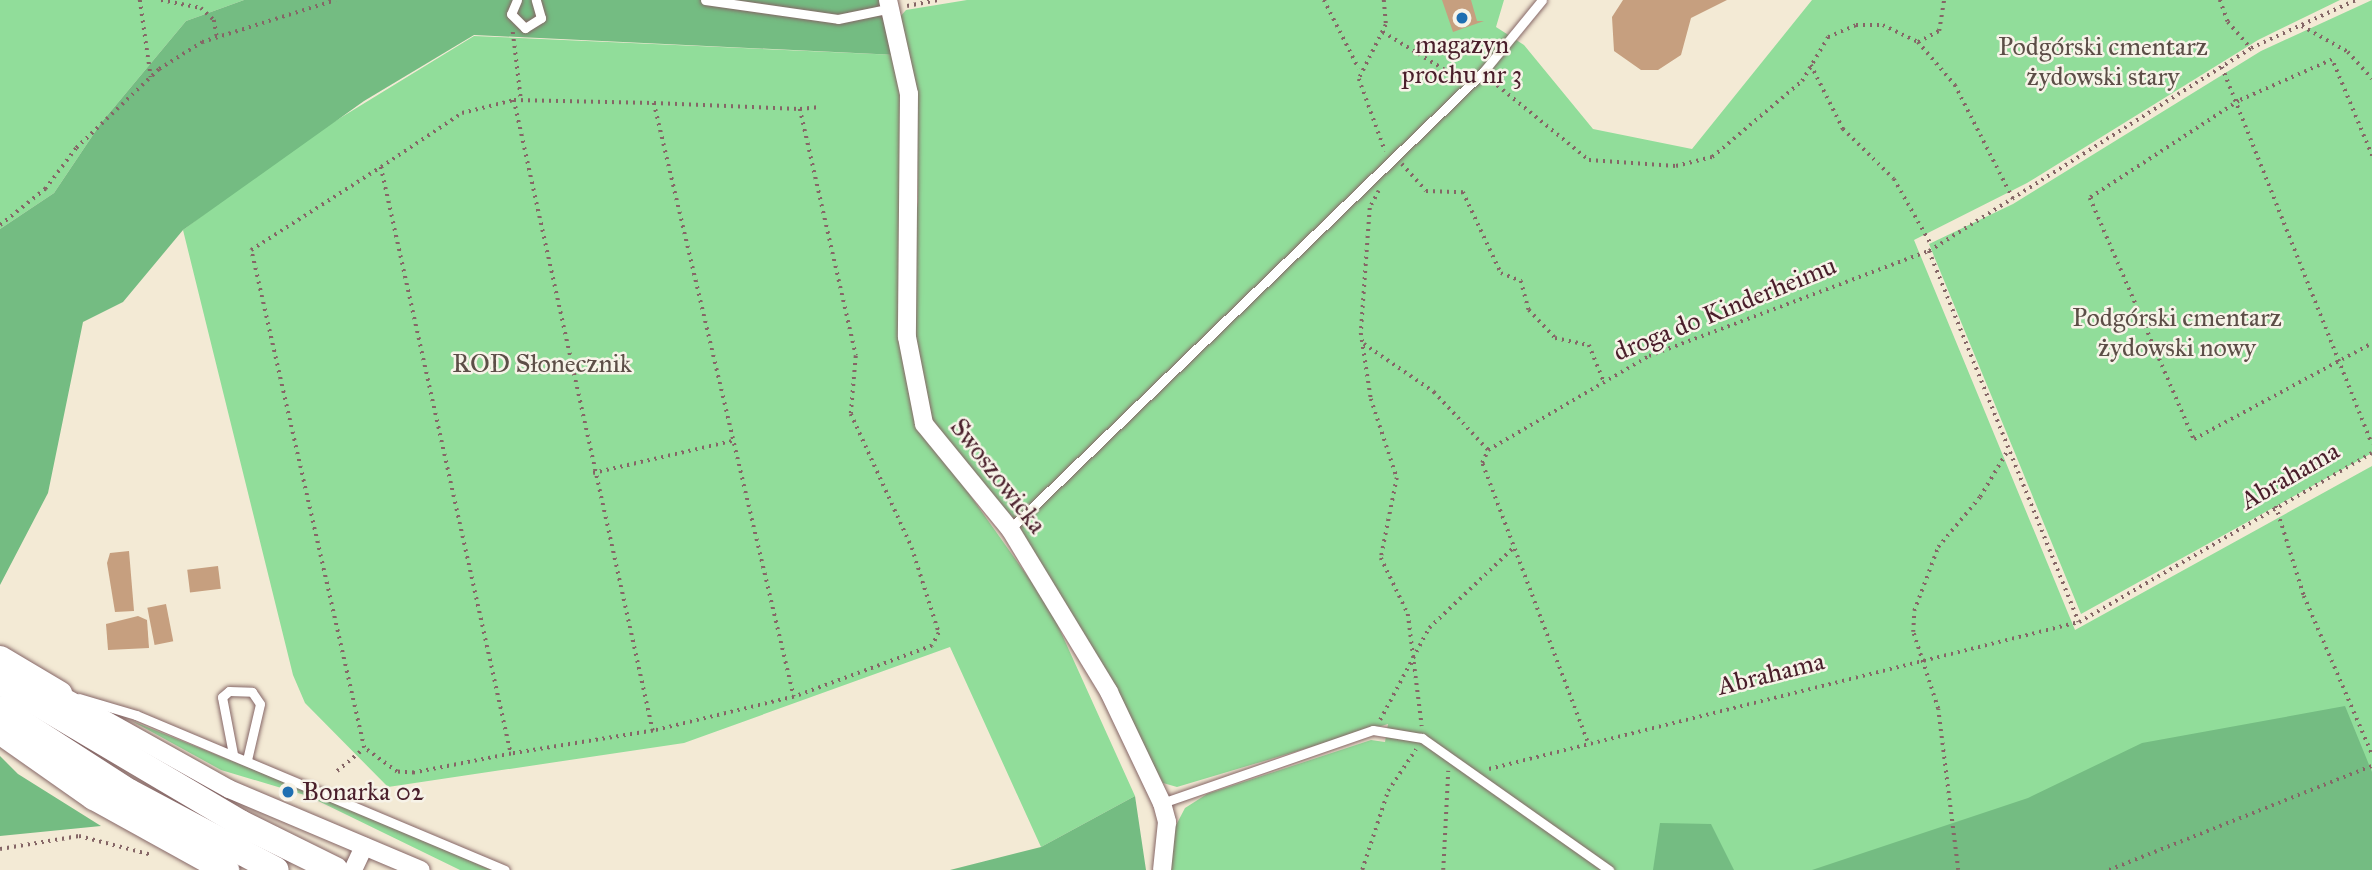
<!DOCTYPE html>
<meta charset="utf-8">
<style>
body{margin:0}
#map{position:relative;width:2372px;height:870px;overflow:hidden;background:#f3ead5;font-family:"IM FELL Great Primer",serif}
div>[style]{position:absolute}
.green>*{inset:0;background:#91dd9a}
.forest>*{inset:0;background:#74bc82}
.building>*{inset:0;background:#c69f7f;transform-origin:0 0}
.path>*{height:3.5px;margin-top:-1.75px;transform-origin:0;background:repeating-linear-gradient(90deg,#856666 0 2px,transparent 0 7px)}
.roads{filter:drop-shadow(0 0 2px #856666) drop-shadow(0 0 2px #856666)}
.service>*{height:9px;margin:-4.5px;padding:0 4.5px;transform-origin:4.5px;border-radius:4.5px;background:#fff}
.minor>*{height:18px;margin:-9px;padding:0 9px;transform-origin:9px;border-radius:9px;background:#fff}
.primary>*{height:26px;margin:-13px;padding:0 13px;transform-origin:13px;border-radius:13px;background:#fff}
.dots>*{width:19px;height:19px;translate:-50% -50%;box-sizing:border-box;border:4px solid #f7f3e8;border-radius:50%}
span{translate:-50% -50%;white-space:nowrap;text-align:center;line-height:1.15;-webkit-text-stroke:5px #f7f3e8;paint-order:stroke}
.poi-label{font-size:26px;color:#4a1f2b}
.left{translate:0 -50%;text-align:left}
.park-label{font-size:26px;color:#5c4e47}
.street-label{font-size:26px;color:#4a1f2b}
</style>
<div id="map">
<div class="green">
<div style="clip-path:polygon(0 0,244px 0,186px 21px,101px 123px,54px 193px,0 229px)"></div>
<div style="clip-path:polygon(967px 0,1504px 0,1496px 27px,1524px 45px,1593px 129px,1692px 149px,1812px 0,2340px 0,2258px 40px,2027px 183px,1914px 240px,2075px 630px,2372px 466px,2372px 870px,1169px 870px,1173px 831px,1185px 808px,1207px 794px,1371px 740px,1385px 742px,1388px 724px,1177px 787px,1163px 783px,1105px 675px,928px 415px,917px 369px,910px 258px,918px 201px,916px 113px,899px 18px,906px 10px)"></div>
<div style="clip-path:polygon(2372px 0,2372px 453px,2081px 614px,1929px 244px,2013px 204px,2261px 51px)"></div>
<div style="clip-path:polygon(474px 36px,897px 55px,921px 426px,1050px 608px,1135px 796px,1041px 847px,950px 647px,684px 743px,388px 787px,305px 703px,293px 675px,183px 230px,301px 142px)"></div>
<div style="clip-path:polygon(132px 721px,355px 810px,491px 870px,460px 870px,308px 796px,221px 770px)"></div>
</div>
<div class="forest">
<div style="clip-path:polygon(244px 0,880px 0,897px 55px,474px 35px,364px 101px,183px 230px,123px 302px,83px 322px,48px 493px,0 585px,0 229px,54px 193px,101px 123px,186px 21px)"></div>
<div style="clip-path:polygon(2345px 706px,2372px 772px,2372px 870px,1812px 870px,2028px 798px,2142px 743px)"></div>
<div style="clip-path:polygon(0 756px,18px 774px,101px 826px,0 836px)"></div>
<div style="clip-path:polygon(1135px 796px,1146px 870px,950px 870px,1041px 847px)"></div>
<div style="clip-path:polygon(1660px 823px,1711px 824px,1734px 870px,1653px 870px)"></div>
</div>
<div class="building">
<div style="clip-path:polygon(1442px 0,1471px 0,1477px 21px,1484px 21px,1453px 32px)"></div>
<div style="clip-path:polygon(1623px 0,1727px 0,1691px 18px,1681px 55px,1658px 70px,1641px 70px,1614px 51px,1612px 17px)"></div>
<div style="clip-path:polygon(129px 551px,134px 611px,115px 612px,107px 563px,110px 553px)"></div>
<div style="left:218px;top:566px;width:23px;height:31px;rotate:83deg"></div>
<div style="left:166px;top:604px;width:38px;height:19px;rotate:79deg"></div>
<div style="clip-path:polygon(138px 616px,147px 620px,149px 648px,108px 650px,106px 624px)"></div>
</div>
<div class="path">
<div style="left:140px;top:0;width:78px;rotate:81.9deg"></div>
<div style="left:161px;top:0;width:41px;rotate:11.3deg"></div>
<div style="left:201px;top:8px;width:18px;rotate:43deg"></div>
<div style="left:214px;top:20px;width:17px;rotate:80deg"></div>
<div style="left:1324px;top:0;width:77px;rotate:63.1deg"></div>
<div style="left:1384px;top:0;width:25px;rotate:85deg"></div>
<div style="left:1386px;top:25px;width:60px;rotate:116.6deg"></div>
<div style="left:1359px;top:79px;width:77px;rotate:70.1deg"></div>
<div style="left:2220px;top:0;width:23px;rotate:70deg"></div>
<div style="left:2228px;top:22px;width:35px;rotate:49deg"></div>
<div style="left:907px;top:6px;width:33px;rotate:-11deg"></div>
<div style="left:2302px;top:26px;width:53px;rotate:29.5deg"></div>
<div style="left:2348px;top:52px;width:36px;rotate:48deg"></div>
<div style="left:513px;top:32px;width:67px;rotate:83.2deg"></div>
<div style="left:1383px;top:32px;width:88px;rotate:31.5deg"></div>
<div style="left:1918px;top:42px;width:24px;rotate:-28deg"></div>
<div style="left:1939px;top:31px;width:31px;rotate:-81deg"></div>
<div style="left:1811px;top:65px;width:72px;rotate:63.4deg"></div>
<div style="left:1843px;top:129px;width:71px;rotate:44.4deg"></div>
<div style="left:1894px;top:179px;width:75px;rotate:60.4deg"></div>
<div style="left:2222px;top:67px;width:406px;rotate:68.3deg"></div>
<div style="left:1492px;top:81px;width:125px;rotate:39.2deg"></div>
<div style="left:1589px;top:160px;width:87px;rotate:3.9deg"></div>
<div style="left:1676px;top:166px;width:37px;rotate:-14deg"></div>
<div style="left:1712px;top:157px;width:118px;rotate:-40.2deg"></div>
<div style="left:1802px;top:81px;width:51px;rotate:-59.4deg"></div>
<div style="left:1828px;top:37px;width:30px;rotate:-23deg"></div>
<div style="left:1856px;top:25px;width:27px"></div>
<div style="left:1883px;top:25px;width:39px;rotate:26deg"></div>
<div style="left:1918px;top:42px;width:57px;rotate:49.3deg"></div>
<div style="left:1955px;top:85px;width:128px;rotate:63deg"></div>
<div style="left:514px;top:100px;width:140px;rotate:1.2deg"></div>
<div style="left:654px;top:103px;width:610px;rotate:76.74deg"></div>
<div style="left:794px;top:697px;width:145px;rotate:166.4deg"></div>
<div style="left:654px;top:103px;width:146px;rotate:2.4deg"></div>
<div style="left:800px;top:109px;width:253px;rotate:77.2deg"></div>
<div style="left:856px;top:356px;width:58px;rotate:94.9deg"></div>
<div style="left:851px;top:414px;width:147px;rotate:65.5deg"></div>
<div style="left:912px;top:548px;width:89px;rotate:72.4deg"></div>
<div style="left:939px;top:633px;width:15px;rotate:118deg"></div>
<div style="left:932px;top:646px;width:147px;rotate:159.7deg"></div>
<div style="left:800px;top:109px;width:20px;rotate:-6deg"></div>
<div style="left:2372px;top:156px;width:104px;rotate:-112.6deg"></div>
<div style="left:2332px;top:60px;width:102px;rotate:156.2deg"></div>
<div style="left:2239px;top:101px;width:178px;rotate:146.9deg"></div>
<div style="left:2090px;top:198px;width:262px;rotate:66.7deg"></div>
<div style="left:2194px;top:439px;width:202px;rotate:-28.3deg"></div>
<div style="left:1402px;top:164px;width:36px;rotate:48deg"></div>
<div style="left:1426px;top:191px;width:37px;rotate:2deg"></div>
<div style="left:1463px;top:192px;width:89px;rotate:64.9deg"></div>
<div style="left:1501px;top:273px;width:22px;rotate:22deg"></div>
<div style="left:1521px;top:281px;width:30px;rotate:75deg"></div>
<div style="left:1529px;top:310px;width:38px;rotate:47deg"></div>
<div style="left:1555px;top:338px;width:35px;rotate:12deg"></div>
<div style="left:1589px;top:345px;width:38px;rotate:68deg"></div>
<div style="left:381px;top:167px;width:97px;rotate:-33.7deg"></div>
<div style="left:462px;top:113px;width:54px;rotate:-14deg"></div>
<div style="left:514px;top:100px;width:646px;rotate:77.58deg"></div>
<div style="left:653px;top:731px;width:144px;rotate:170.8deg"></div>
<div style="left:1379px;top:191px;width:19px;rotate:118deg"></div>
<div style="left:1370px;top:208px;width:125px;rotate:94.1deg"></div>
<div style="left:1361px;top:333px;width:67px;rotate:81.4deg"></div>
<div style="left:1371px;top:399px;width:83px;rotate:71.8deg"></div>
<div style="left:1397px;top:478px;width:82px;rotate:101.3deg"></div>
<div style="left:1381px;top:558px;width:62px;rotate:64.3deg"></div>
<div style="left:1408px;top:614px;width:113px;rotate:82.9deg"></div>
<div style="left:0;top:225px;width:58px;rotate:-38.7deg"></div>
<div style="left:45px;top:189px;width:51px;rotate:-52.9deg"></div>
<div style="left:76px;top:148px;width:115px;rotate:-43.6deg"></div>
<div style="left:159px;top:69px;width:51px;rotate:-32.1deg"></div>
<div style="left:202px;top:42px;width:140px;rotate:-17.4deg"></div>
<div style="left:1929px;top:251px;width:381px;rotate:-32.2deg"></div>
<div style="left:2251px;top:48px;width:115px;rotate:-24.6deg"></div>
<div style="left:1929px;top:251px;width:400px;rotate:68deg"></div>
<div style="left:1364px;top:344px;width:85px;rotate:34.4deg"></div>
<div style="left:1434px;top:392px;width:79px;rotate:47deg"></div>
<div style="left:593px;top:473px;width:143px;rotate:-13deg"></div>
<div style="left:2276px;top:506px;width:94px;rotate:72.7deg"></div>
<div style="left:2304px;top:596px;width:172px;rotate:66.7deg"></div>
<div style="left:1380px;top:720px;width:104px;rotate:-62deg"></div>
<div style="left:1429px;top:628px;width:117px;rotate:-43.6deg"></div>
<div style="left:1587px;top:741px;width:297px;rotate:-110.7deg"></div>
<div style="left:1482px;top:463px;width:14px;rotate:-65deg"></div>
<div style="left:1488px;top:450px;width:186px;rotate:-30.3deg"></div>
<div style="left:1649px;top:356px;width:299px;rotate:-20.6deg"></div>
<div style="left:1489px;top:769px;width:608px;rotate:-13.99deg"></div>
<div style="left:2079px;top:622px;width:338px;rotate:-30deg"></div>
<div style="left:337px;top:771px;width:35px;rotate:-40deg"></div>
<div style="left:364px;top:748px;width:511px;rotate:-102.78deg"></div>
<div style="left:251px;top:250px;width:154px;rotate:-32.6deg"></div>
<div style="left:381px;top:167px;width:601px;rotate:77.51deg"></div>
<div style="left:511px;top:754px;width:99px;rotate:168.9deg"></div>
<div style="left:414px;top:773px;width:17px;rotate:-177deg"></div>
<div style="left:397px;top:772px;width:41px;rotate:-144deg"></div>
<div style="left:0;top:849px;width:80px;rotate:-9.3deg"></div>
<div style="left:79px;top:836px;width:75px;rotate:14.6deg"></div>
<div style="left:1362px;top:870px;width:83px;rotate:-71.8deg"></div>
<div style="left:1388px;top:791px;width:50px;rotate:-56.3deg"></div>
<div style="left:1443px;top:870px;width:99px;rotate:-87.1deg"></div>
<div style="left:1958px;top:870px;width:162px;rotate:-97.1deg"></div>
<div style="left:1938px;top:709px;width:81px;rotate:-108deg"></div>
<div style="left:1913px;top:632px;width:21px;rotate:-87deg"></div>
<div style="left:1914px;top:611px;width:68px;rotate:-69.4deg"></div>
<div style="left:1938px;top:547px;width:65px;rotate:-50deg"></div>
<div style="left:1980px;top:497px;width:55px;rotate:-59.2deg"></div>
<div style="left:2109px;top:870px;width:283px;rotate:-21.6deg"></div>
</div>
<div class="roads">
<div class="service">
<div style="left:517px;top:0;width:15px;rotate:113deg"></div>
<div style="left:511px;top:14px;width:20px;rotate:45deg"></div>
<div style="left:525px;top:28px;width:19px;rotate:-32deg"></div>
<div style="left:541px;top:18px;width:19px;rotate:-106deg"></div>
<div style="left:705px;top:0;width:134px;rotate:8.1deg"></div>
<div style="left:838px;top:19px;width:54px;rotate:-11.7deg"></div>
<div style="left:1010px;top:529px;width:658px;rotate:-44.01deg"></div>
<div style="left:1483px;top:72px;width:93px;rotate:-50.7deg"></div>
<div style="left:79px;top:698px;width:59px;rotate:16.6deg"></div>
<div style="left:136px;top:715px;width:400px;rotate:22.8deg"></div>
<div style="left:233px;top:754px;width:58px;rotate:-100.9deg"></div>
<div style="left:222px;top:697px;width:9px;rotate:-41deg"></div>
<div style="left:229px;top:691px;width:23px;rotate:2deg"></div>
<div style="left:252px;top:692px;width:14px;rotate:56deg"></div>
<div style="left:260px;top:704px;width:57px;rotate:103.1deg"></div>
<div style="left:1162px;top:803px;width:223px;rotate:-19.1deg"></div>
<div style="left:1373px;top:730px;width:50px;rotate:9.3deg"></div>
<div style="left:1422px;top:738px;width:229px;rotate:35.2deg"></div>
</div>
<div class="minor">
<div style="left:888px;top:0;width:96px;rotate:77.4deg"></div>
<div style="left:909px;top:94px;width:243px;rotate:90.5deg"></div>
<div style="left:907px;top:337px;width:89px;rotate:78.9deg"></div>
<div style="left:924px;top:424px;width:136px;rotate:50.7deg"></div>
<div style="left:1010px;top:529px;width:191px;rotate:58.7deg"></div>
<div style="left:1109px;top:692px;width:123px;rotate:64.5deg"></div>
<div style="left:1162px;top:803px;width:20px;rotate:75deg"></div>
<div style="left:1167px;top:822px;width:48px;rotate:95.9deg"></div>
<div style="left:59px;top:694px;width:195px;rotate:29.2deg"></div>
<div style="left:229px;top:789px;width:208px;rotate:22.9deg"></div>
<div style="left:353px;top:870px;width:26px;rotate:-65deg"></div>
</div>
<div class="primary">
<div style="left:0;top:659px;width:69px;rotate:30.7deg"></div>
<div style="left:0;top:681px;width:279px;rotate:30.6deg"></div>
<div style="left:240px;top:823px;width:106px;rotate:26.3deg"></div>
<div style="left:0;top:709px;width:153px;rotate:32.8deg"></div>
<div style="left:129px;top:792px;width:166px;rotate:28deg"></div>
<div style="left:0;top:731px;width:115px;rotate:35.1deg"></div>
<div style="left:94px;top:797px;width:151px;rotate:28.9deg"></div>
</div>
</div>
<div class="dots">
<div style="left:1462px;top:18px;background:#1f6fb2"></div>
<div style="left:288px;top:792px;background:#1f6fb2"></div>
</div>
<div class="poi-label">
<span style="left:1462px;top:60px">magazyn<br>prochu nr 3</span>
<span class="left" style="left:302px;top:792px">Bonarka 02</span>
</div>
<div class="park-label">
<span style="left:2103px;top:62px">Podgórski cmentarz<br>żydowski stary</span>
<span style="left:2177px;top:333px">Podgórski cmentarz<br>żydowski nowy</span>
<span style="left:542px;top:364px">ROD Słonecznik</span>
</div>
<div class="street-label">
<span style="left:1725px;top:309px;rotate:-22deg">droga do Kinderheimu</span>
<span style="left:998px;top:476px;rotate:52deg">Swoszowicka</span>
<span style="left:2290px;top:476px;rotate:-30deg">Abrahama</span>
<span style="left:1771px;top:674px;rotate:-14deg">Abrahama</span>
</div>
</div>
